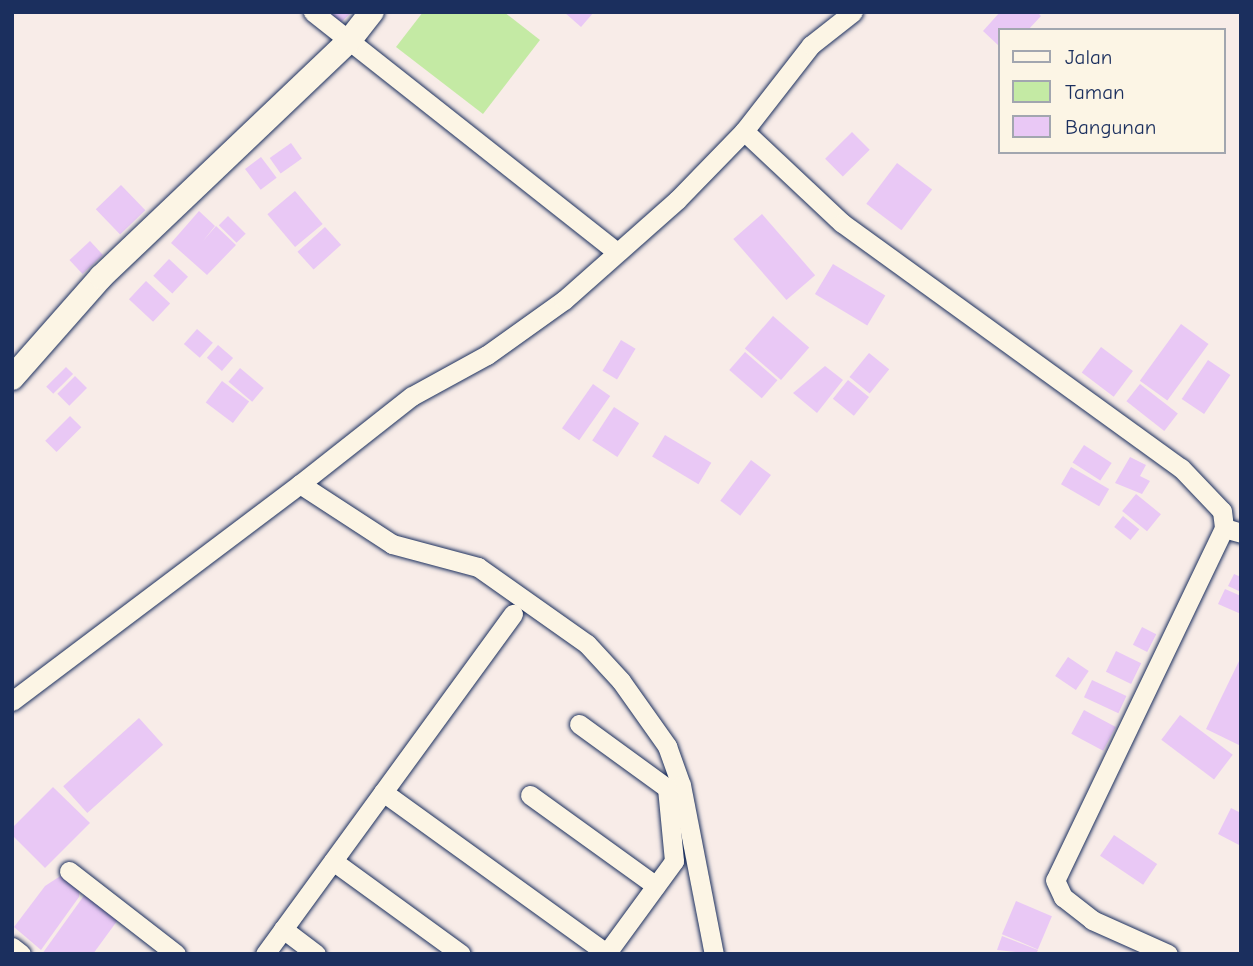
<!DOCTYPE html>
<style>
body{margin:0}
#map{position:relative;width:1253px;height:966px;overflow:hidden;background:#f8ece8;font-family:"Comic Neue",sans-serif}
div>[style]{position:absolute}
.green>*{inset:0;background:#c4eaa4}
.building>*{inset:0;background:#e9c8f5;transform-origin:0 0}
.roads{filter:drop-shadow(0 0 2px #1b2f5e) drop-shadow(0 0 2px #1b2f5e)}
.minor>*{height:19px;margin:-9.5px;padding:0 9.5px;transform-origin:9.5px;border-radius:9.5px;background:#fcf5e5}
.tertiary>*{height:24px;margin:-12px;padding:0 12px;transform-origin:12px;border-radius:12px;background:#fcf5e5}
span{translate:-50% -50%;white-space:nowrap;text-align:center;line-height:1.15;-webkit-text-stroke:6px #fcf5e5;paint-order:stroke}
.frame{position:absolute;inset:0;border:14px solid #1b2f5e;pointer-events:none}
.legend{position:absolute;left:998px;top:28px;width:228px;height:126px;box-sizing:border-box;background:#fcf5e5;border:2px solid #a2a6af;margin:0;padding:9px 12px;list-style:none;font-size:21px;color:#1b2f5e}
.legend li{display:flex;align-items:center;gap:14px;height:35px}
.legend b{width:35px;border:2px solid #a2a6af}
</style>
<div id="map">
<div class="green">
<div style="clip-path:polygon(423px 12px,504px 12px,540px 40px,483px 114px,396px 47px)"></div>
</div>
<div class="building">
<div style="clip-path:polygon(329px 12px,352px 12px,340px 23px)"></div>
<div style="clip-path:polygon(564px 12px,594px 12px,581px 27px)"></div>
<div style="clip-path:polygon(1000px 12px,1037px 12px,1041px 16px,1028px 30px,999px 30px,999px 46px,983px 31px)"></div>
<div style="left:852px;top:132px;width:25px;height:38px;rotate:45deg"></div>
<div style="left:291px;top:143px;width:19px;height:26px;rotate:55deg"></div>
<div style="left:261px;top:157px;width:26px;height:20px;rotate:53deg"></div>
<div style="left:897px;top:163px;width:44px;height:51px;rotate:37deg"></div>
<div style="left:121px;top:185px;width:35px;height:35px;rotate:46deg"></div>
<div style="left:295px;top:191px;width:43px;height:36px;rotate:50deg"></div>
<div style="clip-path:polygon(199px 211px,215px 226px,203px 241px,216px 226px,236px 245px,207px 275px,171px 243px)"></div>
<div style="left:762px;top:214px;width:81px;height:38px;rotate:49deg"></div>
<div style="left:228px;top:216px;width:25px;height:13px;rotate:45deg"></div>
<div style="left:325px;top:227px;width:24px;height:37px;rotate:48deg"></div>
<div style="left:90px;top:241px;width:19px;height:28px;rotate:47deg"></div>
<div style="left:169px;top:259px;width:26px;height:23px;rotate:43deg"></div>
<div style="left:833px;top:264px;width:61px;height:35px;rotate:31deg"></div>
<div style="left:146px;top:281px;width:33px;height:25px;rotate:43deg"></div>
<div style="left:773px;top:316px;width:48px;height:43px;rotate:41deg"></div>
<div style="left:1181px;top:324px;width:34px;height:70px;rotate:36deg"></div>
<div style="left:197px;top:329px;width:21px;height:20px;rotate:41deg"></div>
<div style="left:621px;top:340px;width:17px;height:36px;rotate:31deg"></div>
<div style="left:218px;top:345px;width:20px;height:17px;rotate:41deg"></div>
<div style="left:1101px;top:347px;width:40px;height:32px;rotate:37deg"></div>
<div style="left:745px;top:352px;width:43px;height:24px;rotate:41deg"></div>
<div style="left:869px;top:353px;width:26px;height:31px;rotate:39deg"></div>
<div style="left:1208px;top:360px;width:27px;height:47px;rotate:34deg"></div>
<div style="clip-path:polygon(825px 366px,843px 380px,817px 413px,793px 393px)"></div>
<div style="left:66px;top:367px;width:10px;height:28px;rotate:45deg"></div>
<div style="left:240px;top:368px;width:31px;height:18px;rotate:40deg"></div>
<div style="left:75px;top:376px;width:17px;height:25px;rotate:45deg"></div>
<div style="left:848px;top:380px;width:27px;height:24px;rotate:39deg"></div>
<div style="left:222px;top:381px;width:34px;height:27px;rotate:37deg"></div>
<div style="left:593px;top:384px;width:21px;height:54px;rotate:35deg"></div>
<div style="left:1140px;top:384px;width:48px;height:22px;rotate:38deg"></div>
<div style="left:614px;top:407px;width:30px;height:40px;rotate:33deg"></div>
<div style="left:70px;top:416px;width:16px;height:35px;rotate:45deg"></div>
<div style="left:665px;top:435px;width:54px;height:25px;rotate:31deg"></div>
<div style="left:1084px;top:445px;width:33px;height:21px;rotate:33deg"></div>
<div style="clip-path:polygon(1130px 457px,1146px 465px,1140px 476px,1150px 481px,1142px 494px,1115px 483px)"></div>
<div style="left:751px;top:460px;width:25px;height:51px;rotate:37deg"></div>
<div style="left:1071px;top:467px;width:44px;height:20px;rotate:30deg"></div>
<div style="left:1136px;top:494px;width:32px;height:22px;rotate:39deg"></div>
<div style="left:1123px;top:516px;width:21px;height:14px;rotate:39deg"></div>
<div style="clip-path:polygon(1234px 574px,1241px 577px,1241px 592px,1228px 586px)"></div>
<div style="clip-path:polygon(1225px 589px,1241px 596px,1241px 614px,1218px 604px)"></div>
<div style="left:1142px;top:627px;width:16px;height:20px;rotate:27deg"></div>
<div style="left:1116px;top:651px;width:28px;height:23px;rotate:26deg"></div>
<div style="left:1068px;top:657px;width:25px;height:23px;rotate:34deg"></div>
<div style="clip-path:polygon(1241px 657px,1241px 746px,1206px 729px)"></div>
<div style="left:1092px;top:680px;width:38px;height:19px;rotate:25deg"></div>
<div style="left:1084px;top:710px;width:36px;height:27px;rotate:28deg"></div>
<div style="left:1180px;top:715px;width:66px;height:31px;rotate:37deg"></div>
<div style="left:139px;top:718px;width:36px;height:102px;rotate:48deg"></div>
<div style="clip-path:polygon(53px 787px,90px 823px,45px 868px,12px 835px,12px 828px)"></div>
<div style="clip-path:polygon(1231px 808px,1241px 813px,1241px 846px,1218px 834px)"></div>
<div style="left:1114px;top:835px;width:52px;height:25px;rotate:34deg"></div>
<div style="clip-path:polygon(65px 873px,79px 884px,79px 897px,41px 950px,14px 927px,45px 886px)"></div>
<div style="clip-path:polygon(88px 890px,120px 917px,93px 954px,42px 954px)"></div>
<div style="left:1016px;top:901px;width:39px;height:36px;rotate:23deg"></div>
<div style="clip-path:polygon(1002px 936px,1038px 950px,1036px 954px,997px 950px)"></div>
</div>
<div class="roads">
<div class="minor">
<div style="left:313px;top:12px;width:386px;rotate:38.3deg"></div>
<div style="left:744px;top:131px;width:134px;rotate:43.2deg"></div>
<div style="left:842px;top:223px;width:418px;rotate:35.9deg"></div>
<div style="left:1181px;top:468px;width:59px;rotate:46.4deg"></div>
<div style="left:1222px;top:511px;width:17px;rotate:83deg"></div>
<div style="left:1224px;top:528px;width:390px;rotate:115.6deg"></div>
<div style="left:1055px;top:880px;width:19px;rotate:65deg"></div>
<div style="left:1063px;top:897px;width:37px;rotate:38deg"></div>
<div style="left:1092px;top:920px;width:83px;rotate:24.1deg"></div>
<div style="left:300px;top:484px;width:142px;rotate:-38.2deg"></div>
<div style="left:412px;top:396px;width:85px;rotate:-28.7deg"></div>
<div style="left:487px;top:355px;width:95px;rotate:-35.5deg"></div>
<div style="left:564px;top:300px;width:151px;rotate:-41.5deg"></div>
<div style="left:677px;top:200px;width:96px;rotate:-45.8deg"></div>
<div style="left:744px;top:131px;width:109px;rotate:-52.1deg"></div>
<div style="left:811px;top:45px;width:53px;rotate:-38.2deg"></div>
<div style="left:1224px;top:528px;width:18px;rotate:16deg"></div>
<div style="left:12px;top:701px;width:361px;rotate:-37deg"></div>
<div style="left:300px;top:484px;width:110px;rotate:33.1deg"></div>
<div style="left:392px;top:544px;width:89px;rotate:15deg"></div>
<div style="left:478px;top:567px;width:133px;rotate:35.2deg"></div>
<div style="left:587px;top:644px;width:50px;rotate:47.4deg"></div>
<div style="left:621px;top:681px;width:80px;rotate:54.7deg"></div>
<div style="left:667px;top:746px;width:41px;rotate:70.3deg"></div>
<div style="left:681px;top:785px;width:172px;rotate:79deg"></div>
<div style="left:579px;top:724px;width:109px;rotate:36deg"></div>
<div style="left:667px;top:788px;width:73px;rotate:84.5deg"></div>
<div style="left:674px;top:861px;width:115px;rotate:126.2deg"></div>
<div style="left:383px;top:792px;width:275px;rotate:35.8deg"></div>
<div style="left:530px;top:795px;width:155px;rotate:35.8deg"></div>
<div style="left:333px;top:861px;width:158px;rotate:36deg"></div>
<div style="left:69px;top:871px;width:135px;rotate:37.8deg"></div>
<div style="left:283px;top:929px;width:41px;rotate:37.1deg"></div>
<div style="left:12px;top:947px;width:11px;rotate:38deg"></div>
<div style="left:265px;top:954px;width:421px;rotate:-53.9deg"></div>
</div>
<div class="tertiary">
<div style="left:12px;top:378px;width:135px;rotate:-48.6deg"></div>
<div style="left:101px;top:277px;width:342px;rotate:-43.6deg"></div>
<div style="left:349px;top:41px;width:37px;rotate:-52deg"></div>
</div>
</div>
<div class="frame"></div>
<ul class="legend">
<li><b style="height:9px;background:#fcf5e5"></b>Jalan</li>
<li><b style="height:19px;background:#c4eaa4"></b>Taman</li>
<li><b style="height:19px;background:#e9c8f5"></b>Bangunan</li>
</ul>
</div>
